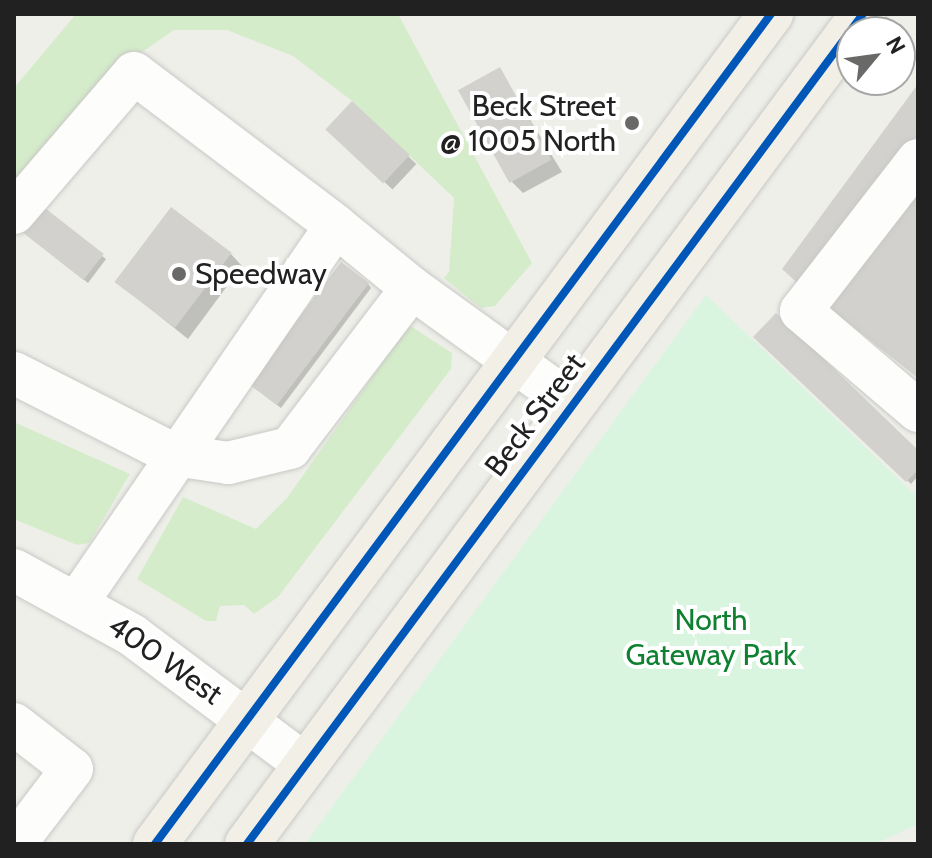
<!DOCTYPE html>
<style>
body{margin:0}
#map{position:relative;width:932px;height:858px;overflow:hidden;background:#efefea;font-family:Cabin,sans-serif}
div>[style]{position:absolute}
.grass>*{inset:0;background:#d5ecca}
.park>*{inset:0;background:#d9f4df}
.shadow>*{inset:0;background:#0003;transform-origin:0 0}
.building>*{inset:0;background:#d2d1cd;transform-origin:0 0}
.roads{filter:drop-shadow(0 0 2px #c8c8c6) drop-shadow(0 0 2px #c8c8c6)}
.minor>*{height:42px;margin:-21px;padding:0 21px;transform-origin:21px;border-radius:21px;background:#fdfdfc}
.major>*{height:44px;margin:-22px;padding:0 22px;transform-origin:22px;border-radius:22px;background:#f2efe7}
.cycleway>*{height:8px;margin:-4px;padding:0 4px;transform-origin:4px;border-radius:4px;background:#0057b8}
.dots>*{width:22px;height:22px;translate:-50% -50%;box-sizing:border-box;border:4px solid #fff;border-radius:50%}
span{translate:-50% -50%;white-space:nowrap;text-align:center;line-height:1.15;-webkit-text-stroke:8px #fff;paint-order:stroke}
.poi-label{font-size:30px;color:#212121}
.right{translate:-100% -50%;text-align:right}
.left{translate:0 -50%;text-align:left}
.street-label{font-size:30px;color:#212121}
.park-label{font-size:30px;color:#0e8130}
.frame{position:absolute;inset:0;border:16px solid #212121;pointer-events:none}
.north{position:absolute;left:836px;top:16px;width:80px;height:80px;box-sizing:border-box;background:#fff;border:2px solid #a6a6a6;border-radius:50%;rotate:61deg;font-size:22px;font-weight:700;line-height:32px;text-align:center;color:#212121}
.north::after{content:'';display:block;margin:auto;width:28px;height:36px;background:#696967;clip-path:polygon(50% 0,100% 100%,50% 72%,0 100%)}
</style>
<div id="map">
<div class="grass">
<div style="clip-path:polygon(76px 14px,398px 14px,532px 263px,495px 306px,481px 308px,444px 278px,449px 272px,454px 198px,352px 101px,293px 56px,227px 30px,174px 30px,103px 79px,14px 196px,14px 88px)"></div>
<div style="clip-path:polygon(409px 325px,452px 353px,451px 369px,278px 597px,254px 614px,244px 605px,220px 606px,216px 621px,206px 621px,137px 579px,183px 497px,256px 529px,287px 498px)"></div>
<div style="clip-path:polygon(14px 422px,130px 474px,89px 543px,77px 545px,14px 519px)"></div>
</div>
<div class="park">
<div style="clip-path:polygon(706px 295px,913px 493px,918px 491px,918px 824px,875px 844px,305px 844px)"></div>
</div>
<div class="shadow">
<div style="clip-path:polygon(499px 69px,562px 172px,523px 193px,511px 181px)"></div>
<div style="left:352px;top:104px;width:88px;height:35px;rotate:43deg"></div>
<div style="clip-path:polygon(21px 230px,102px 256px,106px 259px,88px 283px)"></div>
<div style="clip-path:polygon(231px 254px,242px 266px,188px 339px,117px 282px)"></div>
<div style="clip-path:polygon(368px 284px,371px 288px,281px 408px,255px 388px)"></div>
<div style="clip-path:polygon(756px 337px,918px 452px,918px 476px,911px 484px)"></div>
</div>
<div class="building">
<div style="left:500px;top:67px;width:106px;height:48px;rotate:61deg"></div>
<div style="clip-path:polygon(918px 84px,918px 135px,804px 289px,782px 269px)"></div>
<div style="left:352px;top:101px;width:79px;height:39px;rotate:43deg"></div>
<div style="clip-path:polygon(918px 179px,918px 378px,823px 303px)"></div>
<div style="left:36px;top:201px;width:86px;height:33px;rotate:38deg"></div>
<div style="left:171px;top:207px;width:76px;height:94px;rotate:37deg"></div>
<div style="left:341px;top:262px;width:35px;height:153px;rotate:37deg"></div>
<div style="clip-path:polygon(776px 313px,918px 450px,918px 470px,906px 482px,753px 337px)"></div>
</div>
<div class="roads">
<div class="minor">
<div style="left:918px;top:160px;width:191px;rotate:127.8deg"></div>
<div style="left:801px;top:311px;width:154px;rotate:40.5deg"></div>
<div style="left:14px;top:213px;width:184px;rotate:-49.4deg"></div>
<div style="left:134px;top:73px;width:253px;rotate:37.1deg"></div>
<div style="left:14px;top:373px;width:181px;rotate:27deg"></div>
<div style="left:175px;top:455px;width:54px;rotate:8.6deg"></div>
<div style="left:228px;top:463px;width:64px;rotate:-13.6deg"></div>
<div style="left:290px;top:448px;width:201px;rotate:-52.7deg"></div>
<div style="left:14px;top:570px;width:135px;rotate:28.8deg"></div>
<div style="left:132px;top:635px;width:217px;rotate:36.8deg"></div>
<div style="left:78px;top:601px;width:455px;rotate:-55.5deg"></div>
<div style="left:336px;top:226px;width:98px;rotate:39.2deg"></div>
<div style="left:412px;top:288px;width:198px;rotate:35.8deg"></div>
<div style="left:14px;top:724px;width:73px;rotate:37.8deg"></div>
<div style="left:72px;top:769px;width:94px;rotate:127.2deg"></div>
</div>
<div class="major">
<div style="left:155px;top:844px;width:1034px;rotate:-53.42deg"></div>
<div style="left:247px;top:844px;width:1034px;rotate:-53.42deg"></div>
</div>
</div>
<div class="cycleway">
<div style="left:155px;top:844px;width:1034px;rotate:-53.42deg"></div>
<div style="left:247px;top:844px;width:1034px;rotate:-53.42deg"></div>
</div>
<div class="dots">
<div style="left:632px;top:123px;background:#696967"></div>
<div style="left:179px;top:274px;background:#696967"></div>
</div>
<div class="poi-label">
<span class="right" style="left:616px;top:123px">Beck Street<br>@ 1005 North</span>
<span class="left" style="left:195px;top:274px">Speedway</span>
</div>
<div class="street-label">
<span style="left:535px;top:415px;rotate:-53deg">Beck Street</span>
<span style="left:165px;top:660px;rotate:35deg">400 West</span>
</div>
<div class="park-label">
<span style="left:711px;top:637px">North<br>Gateway Park</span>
</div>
<div class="frame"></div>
<div class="north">N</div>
</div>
